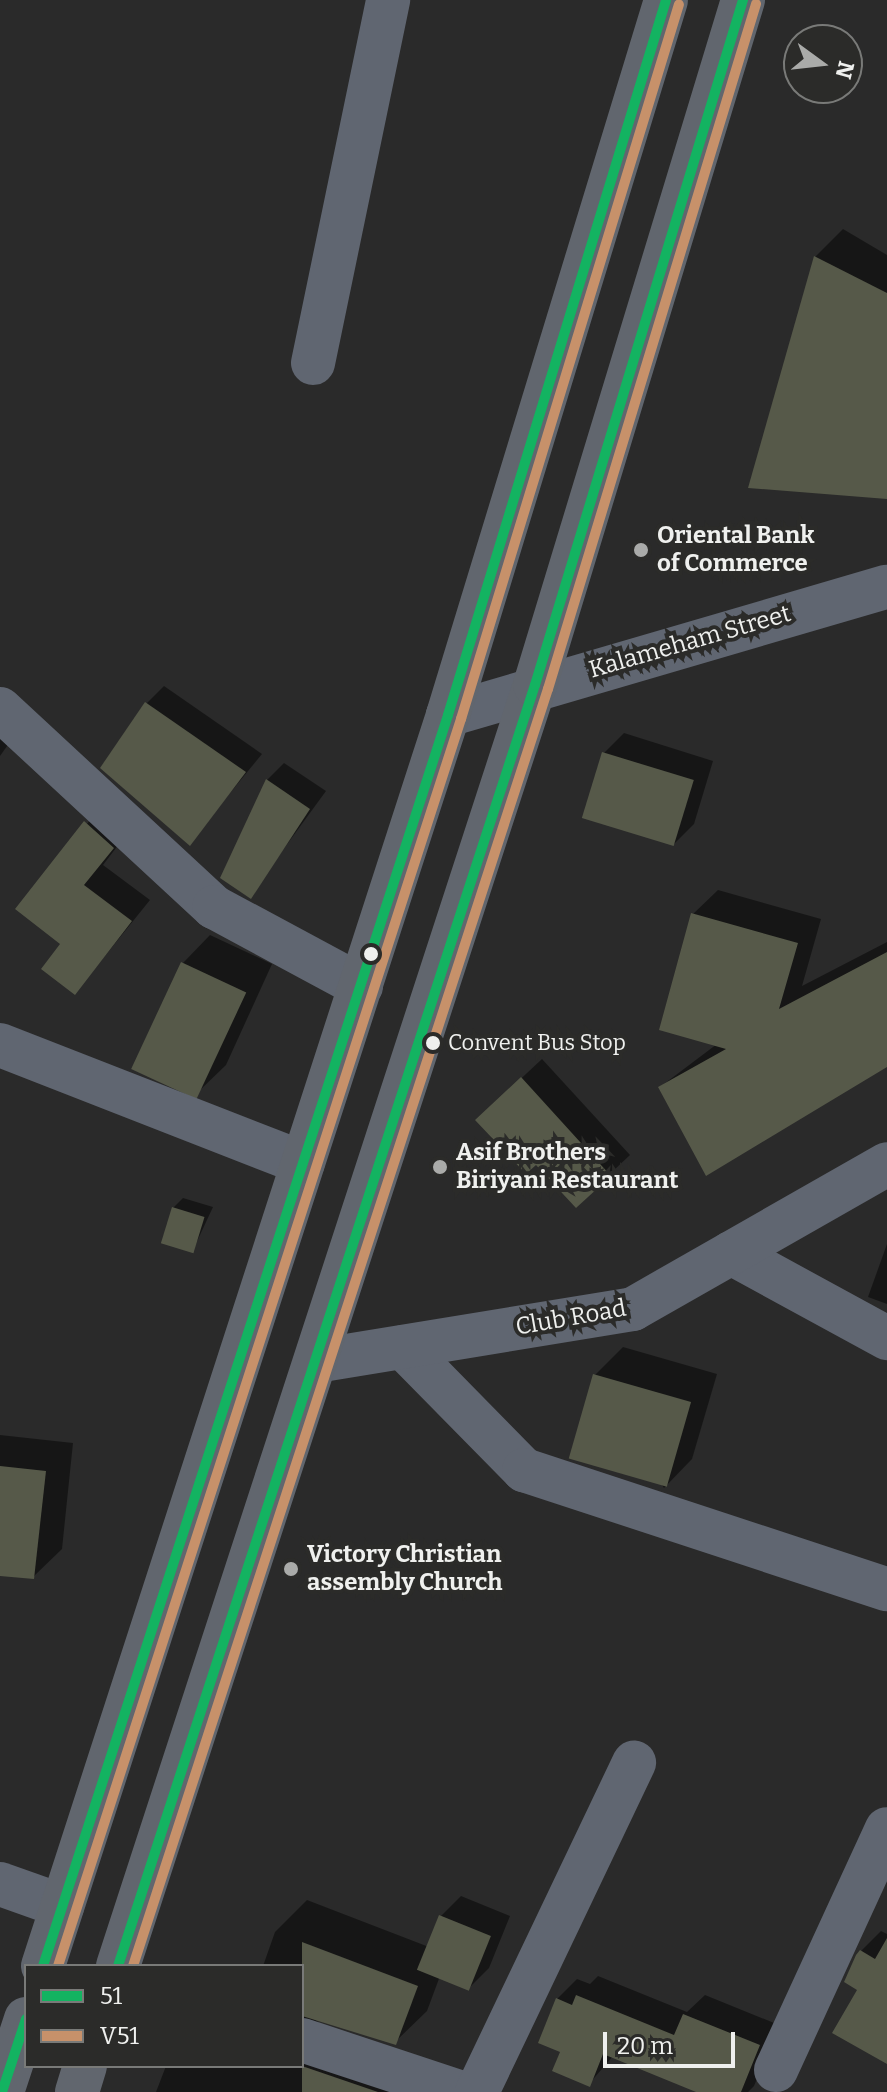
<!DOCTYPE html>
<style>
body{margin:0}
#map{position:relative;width:887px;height:2092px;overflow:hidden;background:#2a2a2a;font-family:Bitter,serif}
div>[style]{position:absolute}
.shadow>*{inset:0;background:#0007}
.building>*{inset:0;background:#565949;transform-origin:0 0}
.minor>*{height:44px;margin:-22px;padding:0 22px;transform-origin:22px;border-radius:22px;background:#606671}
.major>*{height:44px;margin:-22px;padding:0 22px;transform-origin:22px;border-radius:22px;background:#61666e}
.bus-1>*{height:10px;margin:-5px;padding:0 5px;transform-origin:5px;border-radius:5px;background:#13b361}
.bus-2>*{height:10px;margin:-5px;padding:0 5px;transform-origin:5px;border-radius:5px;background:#c7916a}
.dots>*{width:22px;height:22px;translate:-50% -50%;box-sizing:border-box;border:4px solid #2b2b29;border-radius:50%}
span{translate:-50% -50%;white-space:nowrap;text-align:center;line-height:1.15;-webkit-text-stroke:8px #2b2b29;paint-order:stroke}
.bus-label{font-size:22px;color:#eff0ee}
.left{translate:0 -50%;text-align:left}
.poi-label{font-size:24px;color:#eff0ee;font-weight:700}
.street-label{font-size:24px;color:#eff0ee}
.legend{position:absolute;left:24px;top:1964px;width:280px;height:104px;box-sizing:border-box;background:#2b2b29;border:2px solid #797a78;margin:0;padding:10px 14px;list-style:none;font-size:24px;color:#eff0ee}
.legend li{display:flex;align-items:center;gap:16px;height:40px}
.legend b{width:40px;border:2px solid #797a78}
.north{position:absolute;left:783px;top:24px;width:80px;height:80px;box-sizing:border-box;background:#2b2b29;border:2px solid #797a78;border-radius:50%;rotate:105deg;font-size:22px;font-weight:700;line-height:32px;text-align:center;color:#eff0ee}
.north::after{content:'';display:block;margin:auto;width:28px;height:36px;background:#aaaba9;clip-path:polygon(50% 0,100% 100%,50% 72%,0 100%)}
.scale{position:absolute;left:603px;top:2032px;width:132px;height:36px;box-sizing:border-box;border:4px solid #eff0ee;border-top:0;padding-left:10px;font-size:24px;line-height:28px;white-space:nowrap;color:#eff0ee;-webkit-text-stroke:6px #2b2b29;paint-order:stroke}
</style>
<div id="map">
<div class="shadow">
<div style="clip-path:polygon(843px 229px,887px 255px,887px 497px,815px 257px)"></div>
<div style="clip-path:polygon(164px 686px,262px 754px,189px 843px,147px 703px)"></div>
<div style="clip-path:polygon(0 703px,22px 725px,0 756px)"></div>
<div style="clip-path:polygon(624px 733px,713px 761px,694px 824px,674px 844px,604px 753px)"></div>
<div style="clip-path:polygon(284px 763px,326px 791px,250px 895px,267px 780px)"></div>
<div style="clip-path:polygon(105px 802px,132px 827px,103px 865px,150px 900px,75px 993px,63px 944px,18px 908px)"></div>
<div style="clip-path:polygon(718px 890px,821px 919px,802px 986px,887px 942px,887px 1065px,660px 1087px,717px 1044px,693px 914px)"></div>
<div style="clip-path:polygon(210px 935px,272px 964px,226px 1065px,197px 1093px,182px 964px)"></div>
<div style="clip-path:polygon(542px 1059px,630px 1155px,576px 1206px,536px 1162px,498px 1100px)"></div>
<div style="clip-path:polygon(183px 1198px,213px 1207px,193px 1250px,173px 1208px)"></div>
<div style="clip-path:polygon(887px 1244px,887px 1304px,868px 1297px)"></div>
<div style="clip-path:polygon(623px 1347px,717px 1374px,692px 1459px,664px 1488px,595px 1375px)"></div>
<div style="clip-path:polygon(0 1435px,73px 1443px,62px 1549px,33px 1577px,0 1574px)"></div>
<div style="clip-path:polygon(461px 1896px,510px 1916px,489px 1968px,469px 1988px,440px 1976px,427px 2011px,395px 2042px,309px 2014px,397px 2092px,156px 2092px,166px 2066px,302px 2066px,302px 1966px,263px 1966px,275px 1932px,307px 1900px,429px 1947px,441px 1916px)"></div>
<div style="clip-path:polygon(881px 1931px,887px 1934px,887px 2062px,860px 1989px,861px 1951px)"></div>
<div style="clip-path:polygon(598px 1976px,687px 2012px,705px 1995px,779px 2025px,754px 2086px,748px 2092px,701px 2092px,613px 2056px,589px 2084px,563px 2051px,557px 1999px,577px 1979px,590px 1984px)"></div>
</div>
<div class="building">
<div style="clip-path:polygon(814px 256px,887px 293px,887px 499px,748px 488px)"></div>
<div style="clip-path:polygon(145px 702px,246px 772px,190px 846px,100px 768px)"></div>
<div style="left:602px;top:752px;width:96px;height:69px;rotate:17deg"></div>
<div style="clip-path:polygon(266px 779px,310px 809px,251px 899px,220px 878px)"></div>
<div style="clip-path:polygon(84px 821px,114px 848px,84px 885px,132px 921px,75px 995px,41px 969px,60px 944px,15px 909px)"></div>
<div style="clip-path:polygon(691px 913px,798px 943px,779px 1009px,887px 952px,887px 1067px,706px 1176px,658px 1087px,726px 1049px,659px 1030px)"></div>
<div style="left:181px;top:962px;width:72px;height:118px;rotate:25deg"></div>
<div style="clip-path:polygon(521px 1077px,611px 1176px,576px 1208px,536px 1165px,526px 1174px,475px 1120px)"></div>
<div style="left:172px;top:1207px;width:34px;height:38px;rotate:17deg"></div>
<div style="left:593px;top:1374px;width:102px;height:88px;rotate:16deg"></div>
<div style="clip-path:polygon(0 1466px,46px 1471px,34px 1579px,0 1576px)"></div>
<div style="left:439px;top:1915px;width:56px;height:59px;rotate:22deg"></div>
<div style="clip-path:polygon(887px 1938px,887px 2064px,832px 2033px,857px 1990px,844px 1982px,856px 1955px,860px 1950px,875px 1959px)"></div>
<div style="clip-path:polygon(302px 1942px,418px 1986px,396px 2045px,302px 2016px)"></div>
<div style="clip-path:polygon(576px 1995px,674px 2035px,683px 2014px,760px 2045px,741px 2092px,696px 2092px,603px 2054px,590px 2087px,552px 2071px,560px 2052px,538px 2043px,556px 1998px,572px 2005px)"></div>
<div style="clip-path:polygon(302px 2066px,378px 2092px,302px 2092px)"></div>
</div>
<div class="minor">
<div style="left:313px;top:363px;width:371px;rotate:-78.3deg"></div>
<div style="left:0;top:709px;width:292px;rotate:42.8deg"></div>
<div style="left:214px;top:907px;width:167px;rotate:28.3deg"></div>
<div style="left:448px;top:715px;width:457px;rotate:-16.3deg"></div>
<div style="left:0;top:1045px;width:325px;rotate:21.3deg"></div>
<div style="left:731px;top:1253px;width:178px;rotate:28.6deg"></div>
<div style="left:403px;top:1347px;width:173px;rotate:45.5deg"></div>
<div style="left:524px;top:1470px;width:382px;rotate:18.2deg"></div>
<div style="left:316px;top:1361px;width:321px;rotate:-9.3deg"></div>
<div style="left:633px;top:1309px;width:292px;rotate:-29.7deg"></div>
<div style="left:0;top:1884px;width:66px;rotate:19.5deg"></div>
<div style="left:302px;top:2040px;width:165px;rotate:18.3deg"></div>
<div style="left:776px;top:2070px;width:265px;rotate:-65.3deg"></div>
<div style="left:477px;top:2092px;width:365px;rotate:-64.5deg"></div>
</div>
<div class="major">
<div style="left:43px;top:1966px;width:1315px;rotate:-72.06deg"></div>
<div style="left:448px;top:715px;width:747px;rotate:-73.04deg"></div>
<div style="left:118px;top:1966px;width:1347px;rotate:-71.97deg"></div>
<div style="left:535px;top:685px;width:716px;rotate:-73.11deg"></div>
<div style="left:2px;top:2092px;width:77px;rotate:-71.8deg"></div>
<div style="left:77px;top:2092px;width:27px;rotate:-73deg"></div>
</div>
<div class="bus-1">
<div style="left:43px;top:1966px;width:1315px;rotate:-72.06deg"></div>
<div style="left:448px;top:715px;width:747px;rotate:-73.04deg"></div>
<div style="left:118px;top:1966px;width:1347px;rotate:-71.97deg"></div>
<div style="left:535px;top:685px;width:716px;rotate:-73.11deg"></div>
<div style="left:2px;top:2092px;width:77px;rotate:-71.8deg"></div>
</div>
<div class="bus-2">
<div style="left:58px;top:1966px;width:1311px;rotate:-72.09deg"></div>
<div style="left:461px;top:719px;width:747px;rotate:-73.04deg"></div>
<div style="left:133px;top:1966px;width:1343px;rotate:-72deg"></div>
<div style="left:548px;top:689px;width:716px;rotate:-73.11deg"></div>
</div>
<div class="dots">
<div style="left:641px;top:550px;background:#aaaba9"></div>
<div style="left:371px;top:954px;background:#eff0ee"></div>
<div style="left:433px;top:1043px;background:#eff0ee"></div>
<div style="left:440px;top:1167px;background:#aaaba9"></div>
<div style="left:291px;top:1569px;background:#aaaba9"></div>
</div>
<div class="bus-label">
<span class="left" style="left:448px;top:1043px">Convent Bus Stop</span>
</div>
<div class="poi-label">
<span class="left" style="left:657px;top:550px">Oriental Bank<br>of Commerce</span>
<span class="left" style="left:456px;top:1167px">Asif Brothers<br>Biriyani Restaurant</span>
<span class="left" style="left:307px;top:1569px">Victory Christian<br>assembly Church</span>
</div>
<div class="street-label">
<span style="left:690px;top:642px;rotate:-16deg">Kalameham Street</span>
<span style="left:571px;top:1318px;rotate:-10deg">Club Road</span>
</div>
<ul class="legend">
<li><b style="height:10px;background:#13b361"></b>51</li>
<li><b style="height:10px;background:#c7916a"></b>V51</li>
</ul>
<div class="north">N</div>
<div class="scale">20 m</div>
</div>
